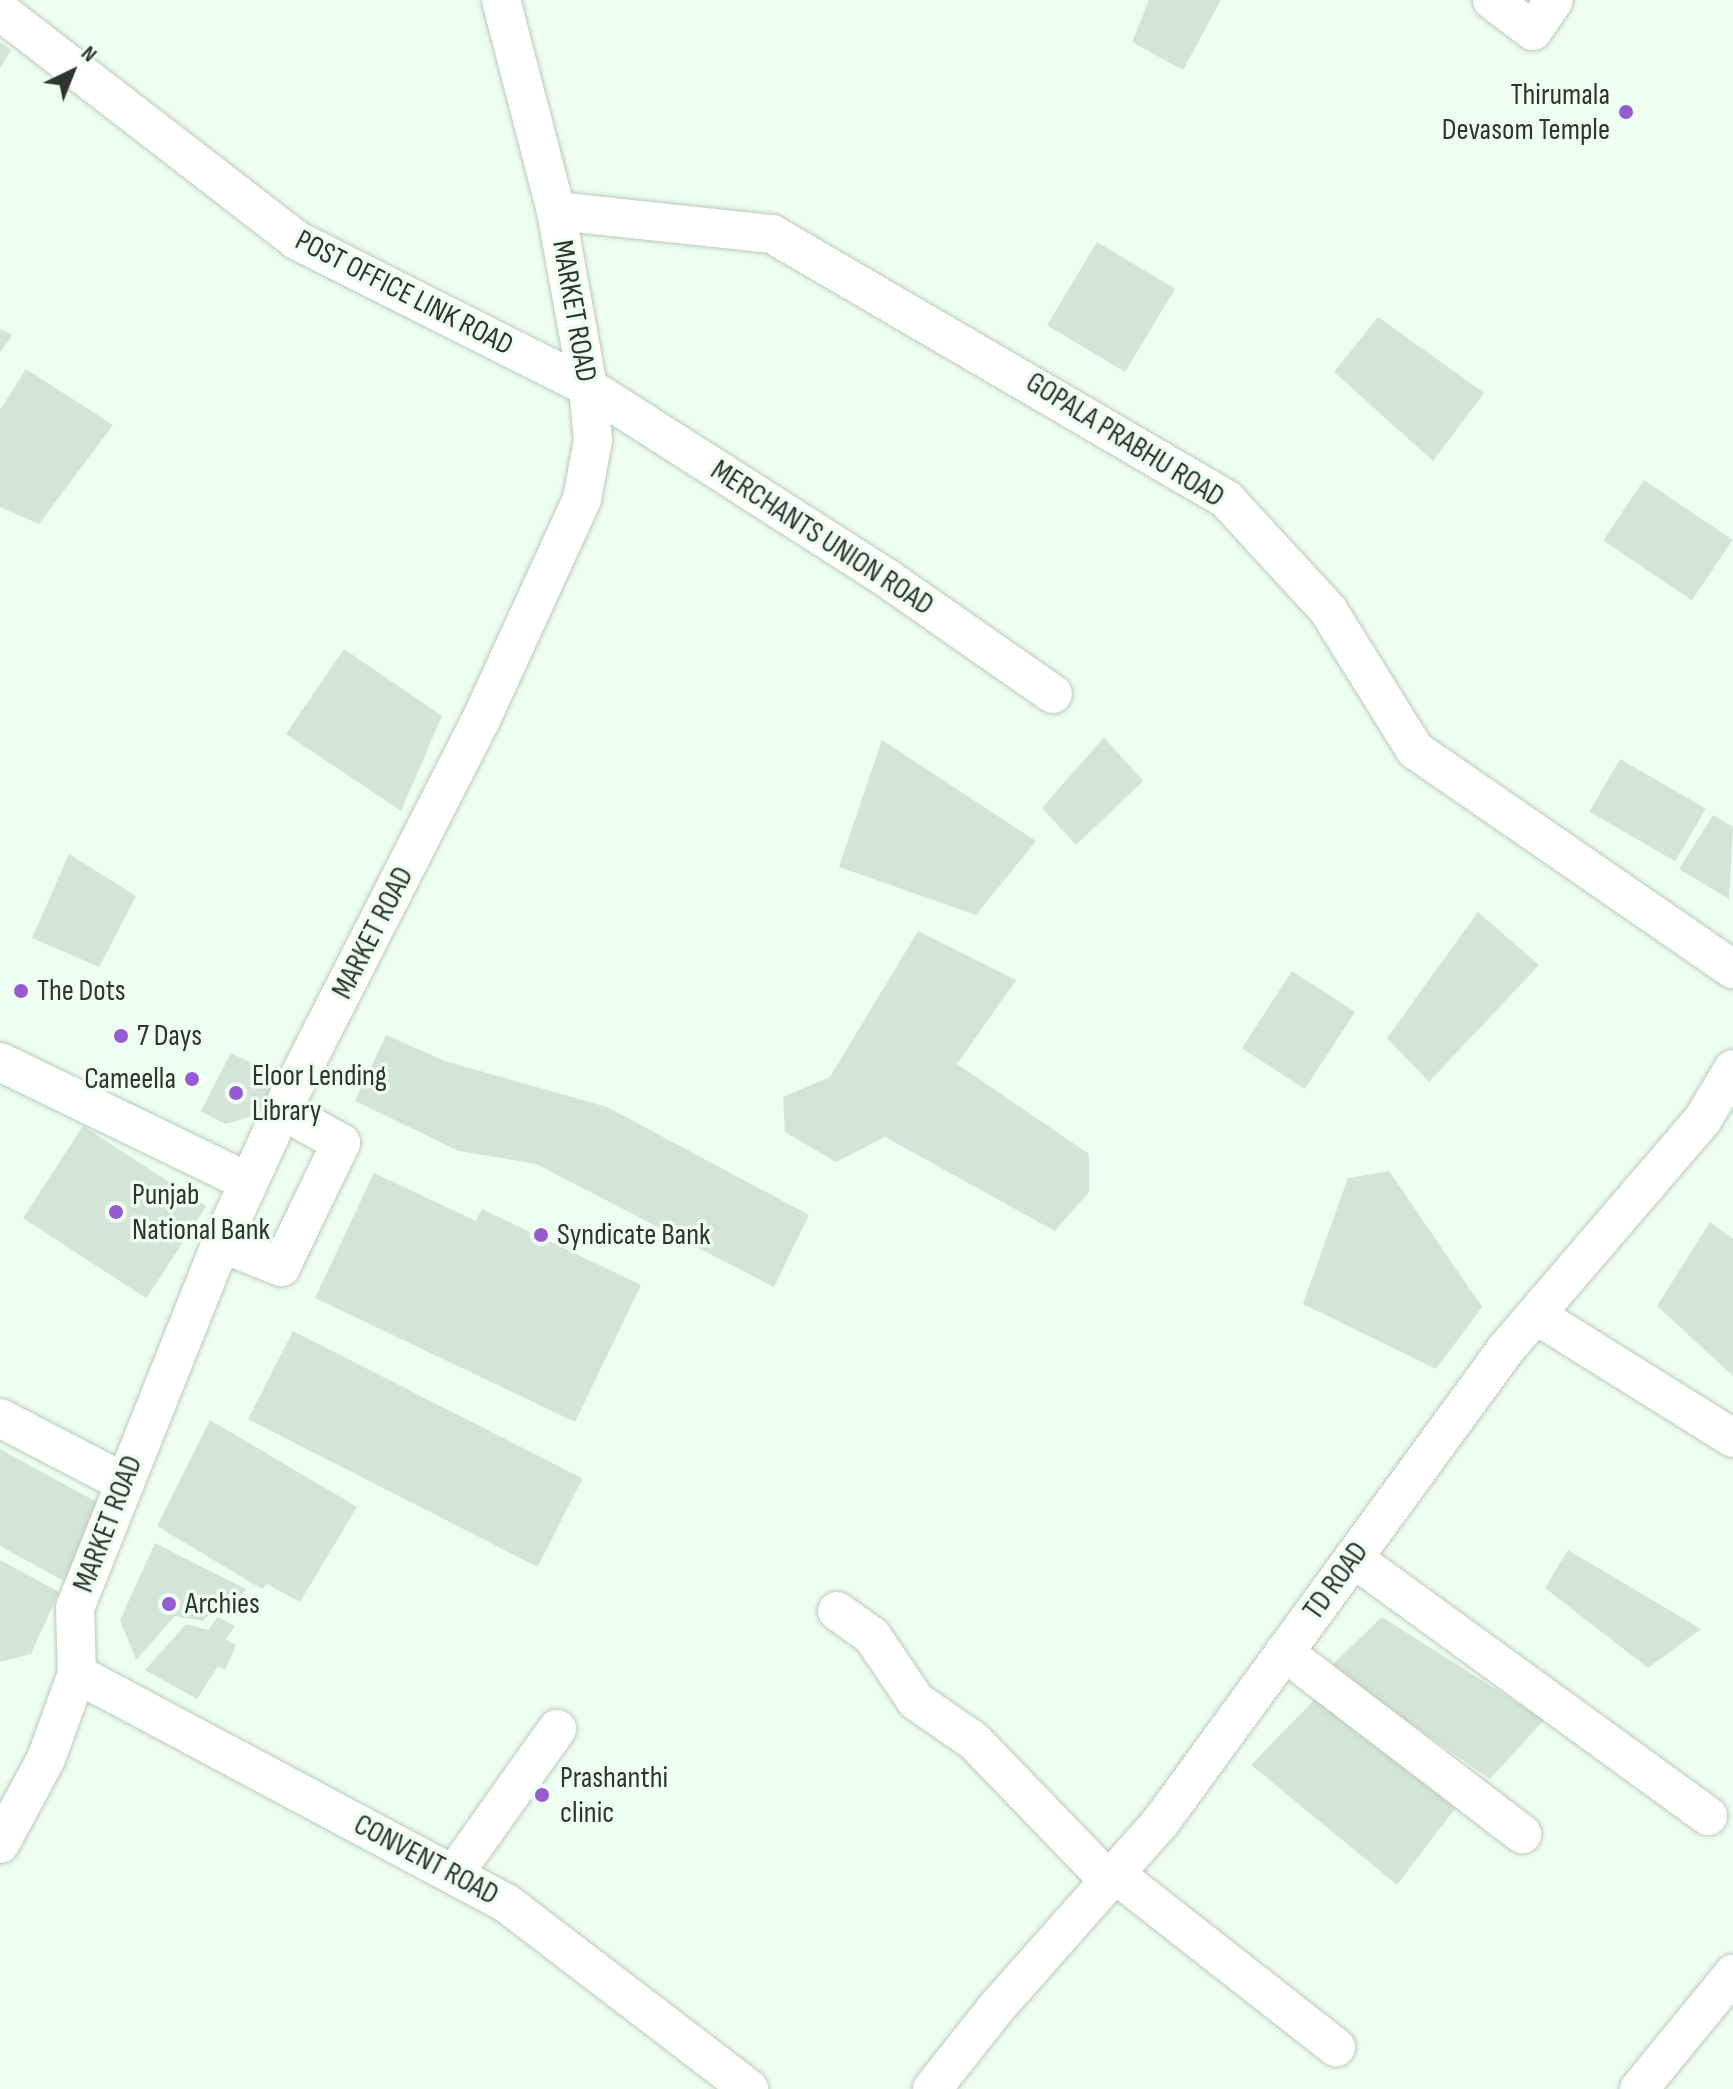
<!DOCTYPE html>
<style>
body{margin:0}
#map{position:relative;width:1733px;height:2089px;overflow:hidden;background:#eefef2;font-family:"Sofia Sans Condensed",sans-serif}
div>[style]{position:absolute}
.building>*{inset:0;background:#d4e4d8;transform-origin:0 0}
.roads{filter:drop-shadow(0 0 2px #b9c9be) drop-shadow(0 0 2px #b9c9be)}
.minor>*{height:38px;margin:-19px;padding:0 19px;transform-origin:19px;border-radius:19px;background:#fff}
.dots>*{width:22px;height:22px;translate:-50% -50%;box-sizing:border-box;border:4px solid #eefef2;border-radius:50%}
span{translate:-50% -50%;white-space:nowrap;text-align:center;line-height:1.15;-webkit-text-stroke:7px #eefef2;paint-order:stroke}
.poi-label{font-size:30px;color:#2e3530}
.right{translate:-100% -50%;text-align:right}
.left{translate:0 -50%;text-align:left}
.street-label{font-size:30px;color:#2e3530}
.north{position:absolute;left:32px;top:32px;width:80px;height:80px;-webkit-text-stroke:6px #eefef2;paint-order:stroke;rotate:43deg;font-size:22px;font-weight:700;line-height:32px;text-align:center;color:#2e3530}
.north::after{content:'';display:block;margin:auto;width:28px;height:36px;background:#2e3530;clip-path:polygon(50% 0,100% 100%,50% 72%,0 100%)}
</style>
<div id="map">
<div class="building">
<div style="clip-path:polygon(1149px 0,1221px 0,1183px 70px,1132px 42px)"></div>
<div style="clip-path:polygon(0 42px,11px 50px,0 68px)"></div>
<div style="left:1097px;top:242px;width:91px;height:97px;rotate:31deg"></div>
<div style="clip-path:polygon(1378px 317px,1484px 393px,1433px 461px,1334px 372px)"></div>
<div style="clip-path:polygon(0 329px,12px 335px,0 353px)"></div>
<div style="clip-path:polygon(26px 369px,113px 425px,39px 524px,0 507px,0 410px)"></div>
<div style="left:1644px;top:480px;width:107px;height:73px;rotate:34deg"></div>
<div style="clip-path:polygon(344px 649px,442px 716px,401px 811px,286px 734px)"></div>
<div style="clip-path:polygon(1104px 737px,1143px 781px,1076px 845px,1042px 808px)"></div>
<div style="clip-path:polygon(882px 740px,1036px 841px,976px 915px,839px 867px)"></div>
<div style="left:1620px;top:759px;width:99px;height:61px;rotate:30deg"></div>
<div style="clip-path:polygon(1713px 815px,1733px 827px,1729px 899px,1679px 869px)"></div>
<div style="clip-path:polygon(69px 854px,136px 896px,99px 967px,32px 938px)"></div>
<div style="clip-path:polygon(1478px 912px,1539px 965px,1429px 1082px,1387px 1038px)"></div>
<div style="clip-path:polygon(918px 931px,1016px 980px,957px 1064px,1089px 1154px,1089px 1192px,1055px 1231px,885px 1137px,836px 1162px,785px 1132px,783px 1097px,830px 1077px)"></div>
<div style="left:1292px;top:971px;width:75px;height:92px;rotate:33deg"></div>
<div style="clip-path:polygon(386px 1035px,445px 1061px,607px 1107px,809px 1215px,774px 1287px,536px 1164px,459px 1151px,355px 1101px)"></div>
<div style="clip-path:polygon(231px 1053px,277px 1076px,257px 1115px,225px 1124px,201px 1111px)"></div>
<div style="left:83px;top:1126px;width:147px;height:110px;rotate:33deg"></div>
<div style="clip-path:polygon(1389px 1171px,1482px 1307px,1436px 1369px,1303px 1304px,1348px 1178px)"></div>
<div style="clip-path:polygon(374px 1173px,476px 1221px,482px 1209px,641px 1285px,575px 1422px,315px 1298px)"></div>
<div style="clip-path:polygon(1710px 1222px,1733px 1239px,1733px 1376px,1657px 1306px)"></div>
<div style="left:293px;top:1331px;width:325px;height:99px;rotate:27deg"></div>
<div style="clip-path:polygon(210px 1420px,357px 1507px,300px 1602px,267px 1584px,262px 1589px,157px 1526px)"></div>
<div style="clip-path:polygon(0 1449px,104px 1506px,64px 1581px,0 1546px)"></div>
<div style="clip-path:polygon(155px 1543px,246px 1589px,232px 1613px,217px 1606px,203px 1621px,175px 1616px,136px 1660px,120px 1620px)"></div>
<div style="clip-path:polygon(1568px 1550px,1701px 1629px,1648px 1668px,1545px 1588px)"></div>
<div style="clip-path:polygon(0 1560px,59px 1592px,31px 1654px,0 1662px)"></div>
<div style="clip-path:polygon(218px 1617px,235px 1626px,226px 1639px,236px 1645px,225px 1670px,218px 1666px,197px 1699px,145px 1670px,186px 1624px,208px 1630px)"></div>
<div style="clip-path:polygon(1382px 1617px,1544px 1720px,1490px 1779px,1330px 1667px)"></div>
<div style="clip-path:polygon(1318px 1696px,1460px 1802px,1397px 1885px,1251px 1765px)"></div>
</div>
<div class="roads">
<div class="minor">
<div style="left:1492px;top:0;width:51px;rotate:37.1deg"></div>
<div style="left:1533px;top:31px;width:37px;rotate:-56deg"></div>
<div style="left:0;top:11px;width:374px;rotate:37.7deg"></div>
<div style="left:296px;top:240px;width:327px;rotate:26.7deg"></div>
<div style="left:588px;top:387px;width:356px;rotate:32.6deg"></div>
<div style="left:888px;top:579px;width:201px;rotate:34.9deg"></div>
<div style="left:556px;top:211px;width:217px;rotate:6.1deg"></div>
<div style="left:772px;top:234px;width:526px;rotate:30.27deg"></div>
<div style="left:1226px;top:499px;width:151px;rotate:47.4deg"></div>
<div style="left:1328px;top:610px;width:165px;rotate:58.1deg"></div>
<div style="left:1415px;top:750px;width:386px;rotate:34.6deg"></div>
<div style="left:0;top:1062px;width:276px;rotate:25.8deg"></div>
<div style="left:221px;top:1243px;width:65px;rotate:21.8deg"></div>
<div style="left:281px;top:1267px;width:138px;rotate:-64.2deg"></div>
<div style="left:341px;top:1143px;width:68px;rotate:-150.8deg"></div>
<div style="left:1536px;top:1315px;width:232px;rotate:32deg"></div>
<div style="left:0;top:1418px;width:139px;rotate:27.5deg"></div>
<div style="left:1353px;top:1558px;width:439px;rotate:36deg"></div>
<div style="left:837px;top:1611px;width:43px;rotate:35.5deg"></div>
<div style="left:872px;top:1636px;width:78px;rotate:55.9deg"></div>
<div style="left:916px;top:1701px;width:70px;rotate:34.6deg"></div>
<div style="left:974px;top:1741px;width:194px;rotate:46deg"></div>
<div style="left:1284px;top:1652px;width:300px;rotate:37.4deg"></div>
<div style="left:77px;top:1674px;width:486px;rotate:28.1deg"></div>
<div style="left:506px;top:1903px;width:306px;rotate:37.4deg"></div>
<div style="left:0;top:1844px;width:97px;rotate:-61.6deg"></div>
<div style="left:46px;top:1759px;width:90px;rotate:-70deg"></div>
<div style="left:77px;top:1674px;width:66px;rotate:-91.7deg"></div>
<div style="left:75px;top:1608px;width:393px;rotate:-68.2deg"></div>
<div style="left:221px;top:1243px;width:146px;rotate:-65.4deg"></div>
<div style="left:282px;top:1110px;width:436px;rotate:-63deg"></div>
<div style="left:480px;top:722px;width:245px;rotate:-65.4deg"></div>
<div style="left:582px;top:499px;width:60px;rotate:-79.4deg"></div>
<div style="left:593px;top:440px;width:53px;rotate:-95.4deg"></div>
<div style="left:588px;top:387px;width:179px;rotate:-100.3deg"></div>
<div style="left:556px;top:211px;width:218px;rotate:-104.6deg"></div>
<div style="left:454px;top:1874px;width:178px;rotate:-54.6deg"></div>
<div style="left:1115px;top:1874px;width:281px;rotate:38.1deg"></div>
<div style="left:932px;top:2089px;width:105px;rotate:-51.6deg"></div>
<div style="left:997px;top:2007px;width:246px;rotate:-48.5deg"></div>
<div style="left:1160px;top:1823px;width:587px;rotate:-53.87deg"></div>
<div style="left:1506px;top:1349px;width:303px;rotate:-49.4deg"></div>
<div style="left:1703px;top:1119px;width:58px;rotate:-59deg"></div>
<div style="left:1639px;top:2089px;width:149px;rotate:-50.7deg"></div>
</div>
</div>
<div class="dots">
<div style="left:1626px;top:112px;background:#965bd3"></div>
<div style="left:21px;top:991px;background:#965bd3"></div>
<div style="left:121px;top:1036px;background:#965bd3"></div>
<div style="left:192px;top:1079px;background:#965bd3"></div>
<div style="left:236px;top:1093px;background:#965bd3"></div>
<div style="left:116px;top:1212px;background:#965bd3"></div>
<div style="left:541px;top:1235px;background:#965bd3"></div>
<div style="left:169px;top:1604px;background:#965bd3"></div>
<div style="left:542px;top:1795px;background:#965bd3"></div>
</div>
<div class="poi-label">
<span class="right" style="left:1610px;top:112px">Thirumala<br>Devasom Temple</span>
<span class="left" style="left:37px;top:991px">The Dots</span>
<span class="left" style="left:137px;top:1036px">7 Days</span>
<span class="left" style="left:252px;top:1093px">Eloor Lending<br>Library</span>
<span class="right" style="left:176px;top:1079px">Cameella</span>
<span class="left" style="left:132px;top:1212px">Punjab<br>National Bank</span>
<span class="left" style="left:557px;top:1235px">Syndicate Bank</span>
<span class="left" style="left:185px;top:1604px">Archies</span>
<span class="left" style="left:560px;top:1795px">Prashanthi<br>clinic</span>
</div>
<div class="street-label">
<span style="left:404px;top:293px;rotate:27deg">POST OFFICE LINK ROAD</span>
<span style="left:574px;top:311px;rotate:80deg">MARKET ROAD</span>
<span style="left:1125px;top:440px;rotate:32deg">GOPALA PRABHU ROAD</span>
<span style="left:822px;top:538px;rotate:33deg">MERCHANTS UNION ROAD</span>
<span style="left:373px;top:933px;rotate:-63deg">MARKET ROAD</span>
<span style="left:108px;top:1524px;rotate:-69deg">MARKET ROAD</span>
<span style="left:1336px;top:1581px;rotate:-54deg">TD ROAD</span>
<span style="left:426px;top:1860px;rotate:28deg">CONVENT ROAD</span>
</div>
<div class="north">N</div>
</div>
